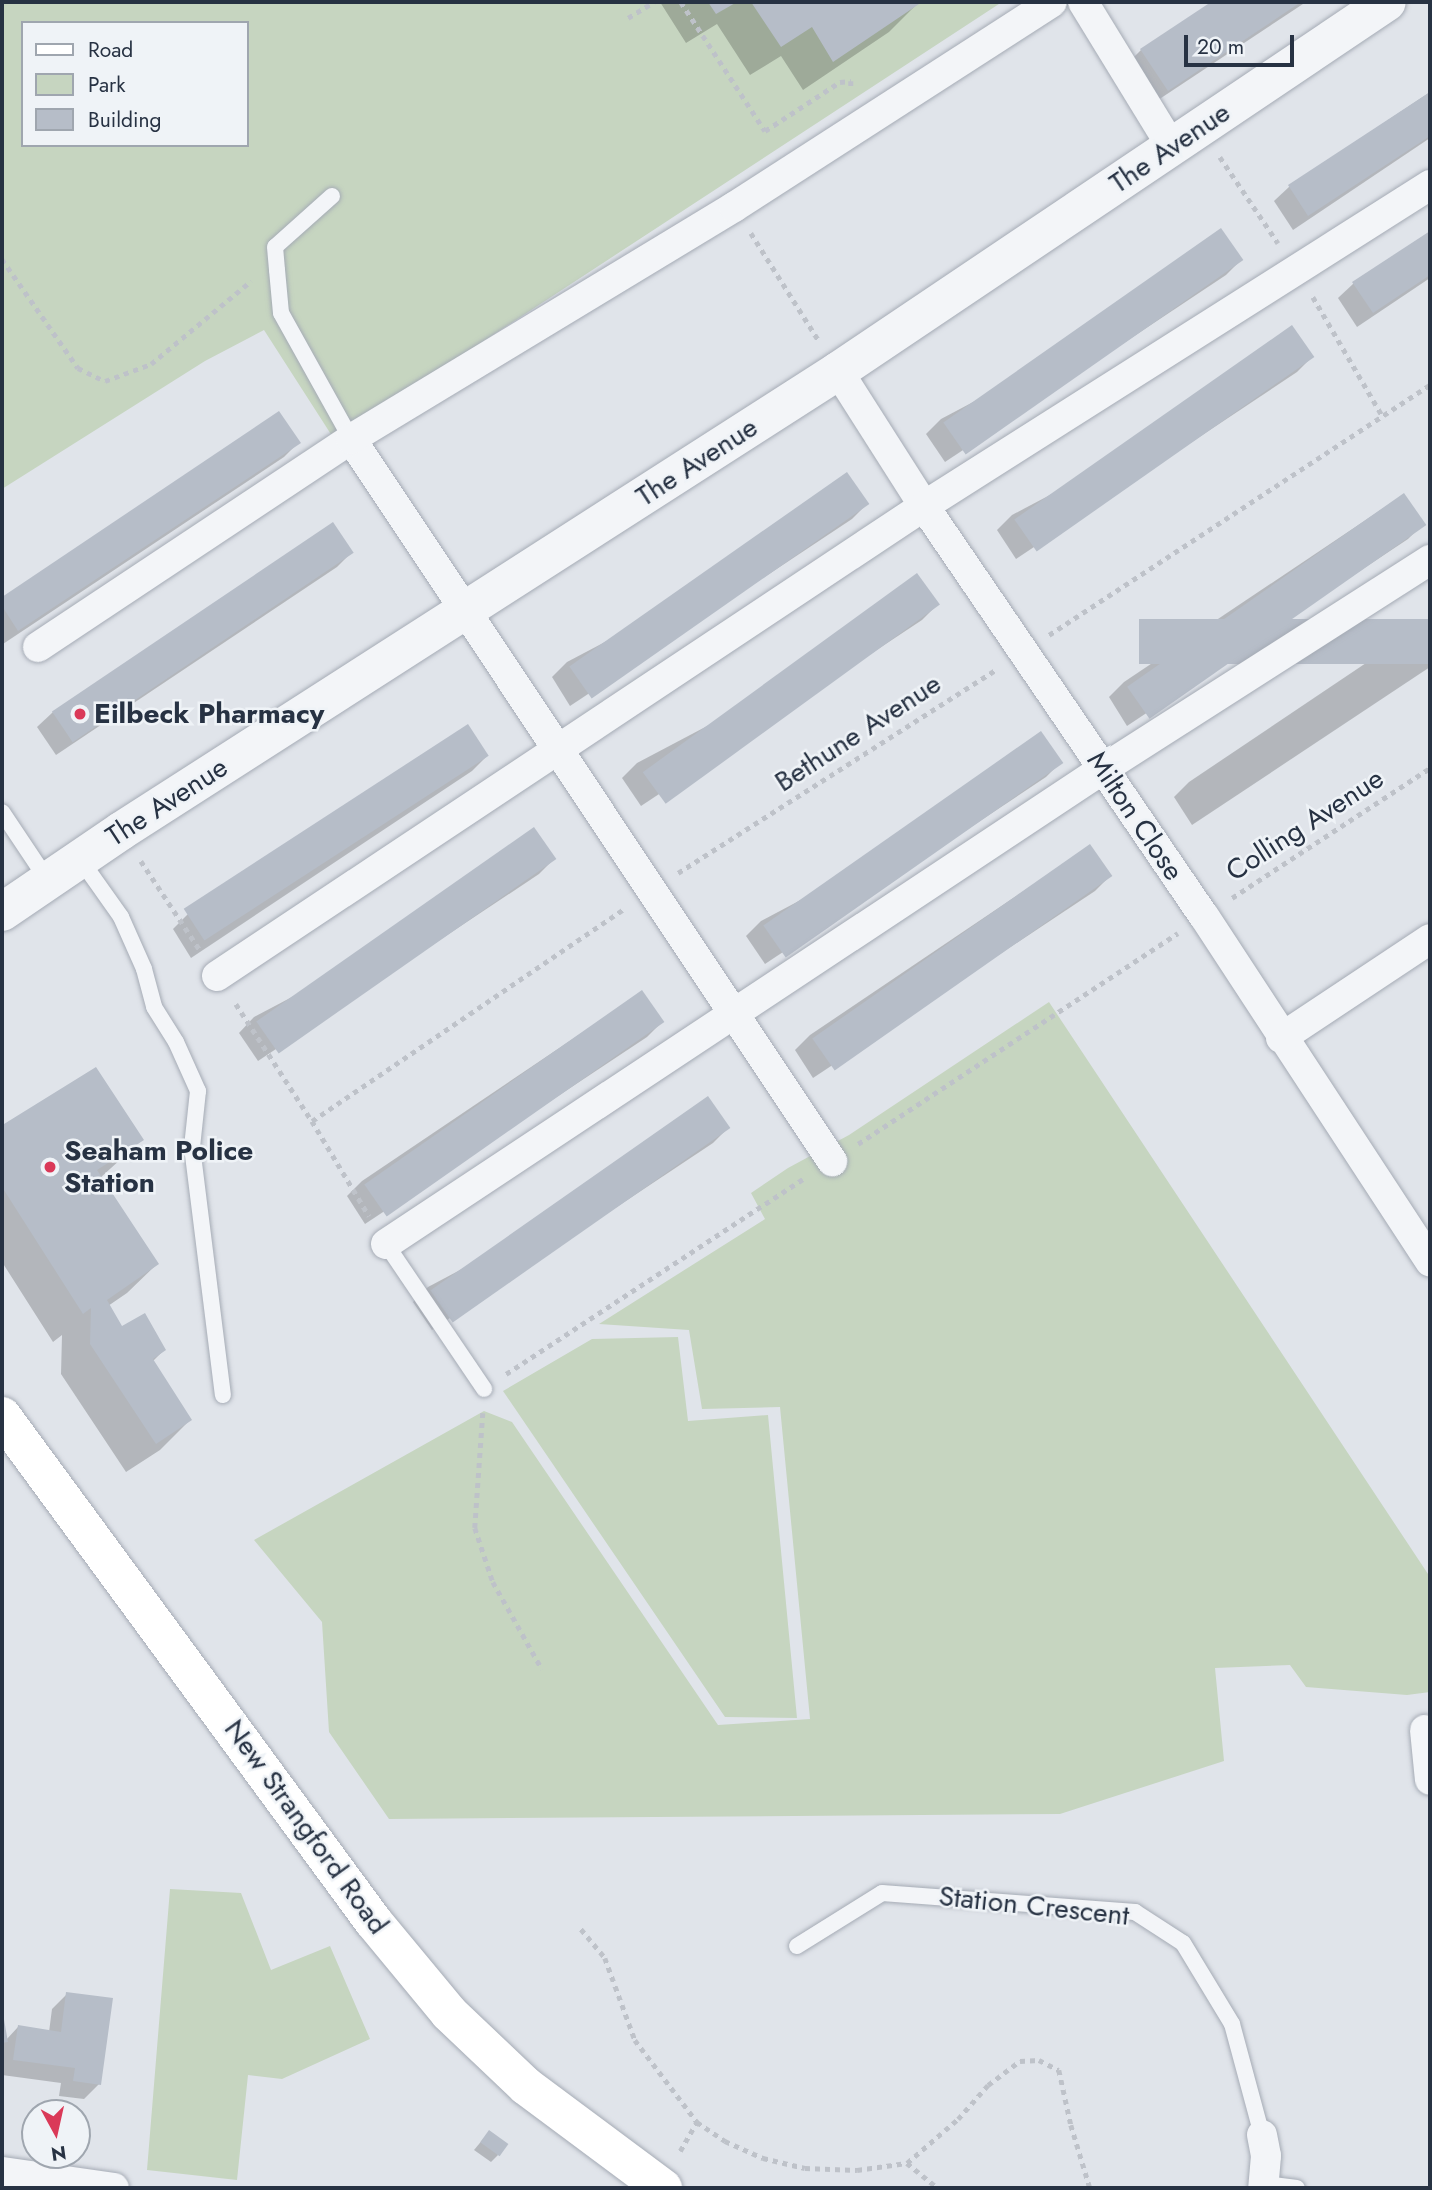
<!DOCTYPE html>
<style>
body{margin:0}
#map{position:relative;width:1432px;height:2190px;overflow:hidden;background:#e0e4ea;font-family:Jost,sans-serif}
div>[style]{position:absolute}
.green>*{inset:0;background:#c6d5c0}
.shadow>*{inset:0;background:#0003}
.building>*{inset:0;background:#b6bdc8;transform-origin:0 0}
.path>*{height:4.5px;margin-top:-2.25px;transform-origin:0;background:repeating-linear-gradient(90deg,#bec2c9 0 5px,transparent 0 10px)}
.roads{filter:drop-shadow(0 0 2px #a5abb5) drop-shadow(0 0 2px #a5abb5)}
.service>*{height:16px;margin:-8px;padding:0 8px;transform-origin:8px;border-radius:8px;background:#f3f5f8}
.minor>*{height:30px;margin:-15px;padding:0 15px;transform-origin:15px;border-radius:15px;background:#f3f5f8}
.tertiary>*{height:38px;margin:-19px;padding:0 19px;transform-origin:19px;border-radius:19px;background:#f3f5f8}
.secondary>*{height:38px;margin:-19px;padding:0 19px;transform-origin:19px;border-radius:19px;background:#fff}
.dots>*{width:19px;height:19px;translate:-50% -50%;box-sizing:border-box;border:4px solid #eff3f7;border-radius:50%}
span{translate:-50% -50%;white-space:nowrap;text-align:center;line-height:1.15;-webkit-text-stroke:5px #eff3f7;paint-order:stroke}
.street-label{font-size:28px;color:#273243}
.poi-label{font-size:28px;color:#273243;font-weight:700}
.left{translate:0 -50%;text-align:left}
.frame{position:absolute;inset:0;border:4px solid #273243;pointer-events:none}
.legend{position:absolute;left:21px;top:21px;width:228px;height:126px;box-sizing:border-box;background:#eff3f7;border:2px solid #9fa6af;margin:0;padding:9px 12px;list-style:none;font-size:21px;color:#273243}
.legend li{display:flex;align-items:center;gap:14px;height:35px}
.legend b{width:35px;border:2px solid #9fa6af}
.north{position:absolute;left:21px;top:2099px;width:70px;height:70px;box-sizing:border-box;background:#eff3f7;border:2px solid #9fa6af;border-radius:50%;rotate:172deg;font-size:19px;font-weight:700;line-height:28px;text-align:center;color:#273243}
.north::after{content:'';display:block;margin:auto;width:24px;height:32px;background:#da3958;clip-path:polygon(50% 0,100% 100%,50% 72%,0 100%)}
.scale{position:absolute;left:1184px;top:35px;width:110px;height:32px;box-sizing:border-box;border:4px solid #273243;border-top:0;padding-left:9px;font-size:21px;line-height:24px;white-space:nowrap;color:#273243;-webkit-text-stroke:5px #eff3f7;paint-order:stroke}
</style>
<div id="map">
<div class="green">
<div style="clip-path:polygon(evenodd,2px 2px,1002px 2px,334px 439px,264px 330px,205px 361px,2px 489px,2px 2px,23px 23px,247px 23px,247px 145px,23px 145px,23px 23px)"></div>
<div style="clip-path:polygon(1049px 1002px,1430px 1577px,1430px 1692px,1407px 1695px,1306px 1687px,1290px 1665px,1215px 1668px,1224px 1761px,1060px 1814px,389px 1819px,329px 1732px,322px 1622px,254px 1540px,484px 1411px,512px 1422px,718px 1725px,810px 1719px,780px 1407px,702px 1409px,689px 1330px,599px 1324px,765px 1219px,751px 1193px,788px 1168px,849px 1135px)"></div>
<div style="clip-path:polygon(678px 1337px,688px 1421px,768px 1415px,797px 1718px,725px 1717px,503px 1391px,592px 1339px)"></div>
<div style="clip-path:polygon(170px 1889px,241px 1893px,271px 1970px,330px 1946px,370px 2039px,282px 2079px,248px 2075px,237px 2180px,147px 2170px)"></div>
</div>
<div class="shadow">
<div style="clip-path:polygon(660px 2px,918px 2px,918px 3px,889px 32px,803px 90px,781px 56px,750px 75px,717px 24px,686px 43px)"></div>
<div style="clip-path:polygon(1214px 2px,1306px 2px,1152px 104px,1126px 65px,1141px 50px)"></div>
<div style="clip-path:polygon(1430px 92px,1430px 138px,1293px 230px,1274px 201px,1290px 186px)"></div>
<div style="clip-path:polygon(1430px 232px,1430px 278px,1357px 327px,1338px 298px,1354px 283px)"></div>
<div style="clip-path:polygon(1241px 260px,1226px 275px,945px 462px,926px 434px,941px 419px)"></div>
<div style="clip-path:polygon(1312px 357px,1297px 372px,1016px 559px,997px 530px,1012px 515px)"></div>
<div style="clip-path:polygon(279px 414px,299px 442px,284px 457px,3px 644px,2px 599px)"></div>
<div style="clip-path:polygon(1403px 495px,1423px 524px,1408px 539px,1127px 726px,1109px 697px,1124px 682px)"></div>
<div style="clip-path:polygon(867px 504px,852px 519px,570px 706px,552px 677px,567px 662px)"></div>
<div style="clip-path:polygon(352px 552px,337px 567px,56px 755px,37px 727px,53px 712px)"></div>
<div style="clip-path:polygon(937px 605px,922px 620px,641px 806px,622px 778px,637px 763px)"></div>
<div style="clip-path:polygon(1430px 620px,1430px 667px,1192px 825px,1174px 797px,1189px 782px)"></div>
<div style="clip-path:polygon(487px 756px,472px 771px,191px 958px,173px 929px,188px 914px)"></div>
<div style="clip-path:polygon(1061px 762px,1046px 777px,765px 964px,746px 936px,761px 921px)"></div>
<div style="clip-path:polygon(1089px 847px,1110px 876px,1095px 891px,813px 1078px,795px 1050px,810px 1035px)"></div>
<div style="clip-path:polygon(554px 859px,539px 874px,258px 1061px,239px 1033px,254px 1017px)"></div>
<div style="clip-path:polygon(641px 993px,662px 1022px,647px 1037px,365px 1224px,347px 1196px,362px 1181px)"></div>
<div style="clip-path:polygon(5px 1125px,142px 1140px,100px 1178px,157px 1264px,127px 1293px,108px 1306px,121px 1328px,164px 1350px,153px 1361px,190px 1420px,160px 1450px,126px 1472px,61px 1374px,62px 1335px,53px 1342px,2px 1262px,2px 1128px)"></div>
<div style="clip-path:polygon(728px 1128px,713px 1143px,432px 1330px,413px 1302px,428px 1287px)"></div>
<div style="clip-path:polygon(67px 1994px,99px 2084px,84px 2099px,59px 2096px,61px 2083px,2px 2075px,2px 2009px,6px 2040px,18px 2027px,49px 2032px,52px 2009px)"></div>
<div style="clip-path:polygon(489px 2132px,498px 2155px,491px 2162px,474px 2150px)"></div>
</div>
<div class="building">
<div style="clip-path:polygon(708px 2px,737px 2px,716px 14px)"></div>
<div style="clip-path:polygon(751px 2px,922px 2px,833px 62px,812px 27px,781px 47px)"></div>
<div style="clip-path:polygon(1211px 2px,1301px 2px,1168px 91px,1140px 49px)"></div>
<div style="clip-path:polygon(1430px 92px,1430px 136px,1308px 216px,1288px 185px)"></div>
<div style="left:1221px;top:228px;width:39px;height:339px;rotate:55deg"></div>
<div style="clip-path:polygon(1430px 231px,1430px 275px,1373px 313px,1352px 282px)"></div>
<div style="left:1292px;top:325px;width:39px;height:339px;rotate:55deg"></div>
<div style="clip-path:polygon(279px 411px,301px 443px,18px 631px,2px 606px,2px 597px)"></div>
<div style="left:847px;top:472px;width:39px;height:339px;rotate:55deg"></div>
<div style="left:1404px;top:493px;width:39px;height:338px;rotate:55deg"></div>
<div style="left:333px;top:522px;width:37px;height:339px;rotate:56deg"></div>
<div style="left:917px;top:573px;width:39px;height:339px;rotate:54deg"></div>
<div style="left:1430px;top:619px;width:45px;height:291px;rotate:90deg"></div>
<div style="left:468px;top:724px;width:38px;height:339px;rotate:57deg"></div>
<div style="left:1041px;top:731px;width:39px;height:339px;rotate:55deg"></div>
<div style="left:534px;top:827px;width:39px;height:339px;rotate:55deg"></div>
<div style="left:1090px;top:844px;width:39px;height:339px;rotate:55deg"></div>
<div style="left:642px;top:990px;width:39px;height:339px;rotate:55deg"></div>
<div style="clip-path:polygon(96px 1067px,144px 1140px,97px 1170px,159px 1264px,107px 1300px,122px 1326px,145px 1313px,166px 1350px,153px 1359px,192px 1420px,156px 1444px,90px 1344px,91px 1308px,83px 1314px,2px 1187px,4px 1124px)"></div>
<div style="left:708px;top:1096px;width:39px;height:339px;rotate:55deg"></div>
<div style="clip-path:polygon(66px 1992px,113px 1998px,101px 2085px,73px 2081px,75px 2068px,13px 2060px,18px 2025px,61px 2032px)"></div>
<div style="clip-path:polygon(2px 2008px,8px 2042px,2px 2043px)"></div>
<div style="left:489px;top:2130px;width:24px;height:15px;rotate:36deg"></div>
</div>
<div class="path">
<div style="left:681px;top:2px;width:154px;rotate:56.9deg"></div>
<div style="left:765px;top:131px;width:90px;rotate:-33.2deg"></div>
<div style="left:840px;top:82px;width:11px;rotate:-5deg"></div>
<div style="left:851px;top:81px;width:9px;rotate:90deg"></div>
<div style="left:628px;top:18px;width:31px;rotate:-32deg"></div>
<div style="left:1220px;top:157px;width:104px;rotate:56deg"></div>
<div style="left:751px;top:233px;width:128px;rotate:57.8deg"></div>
<div style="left:2px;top:259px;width:133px;rotate:55.1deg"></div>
<div style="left:78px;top:368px;width:30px;rotate:26deg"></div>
<div style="left:105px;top:381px;width:49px;rotate:-20.3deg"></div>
<div style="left:151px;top:364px;width:130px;rotate:-39.7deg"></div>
<div style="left:1313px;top:297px;width:139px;rotate:59.7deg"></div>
<div style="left:1049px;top:635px;width:456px;rotate:-33.3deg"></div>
<div style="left:141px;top:861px;width:107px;rotate:56.5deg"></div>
<div style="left:678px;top:873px;width:376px;rotate:-32.6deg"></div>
<div style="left:1232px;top:898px;width:237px;rotate:-33.3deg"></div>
<div style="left:236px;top:1004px;width:140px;rotate:57deg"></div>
<div style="left:312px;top:1121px;width:111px;rotate:59deg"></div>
<div style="left:312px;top:1121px;width:377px;rotate:-34.2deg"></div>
<div style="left:858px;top:1144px;width:383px;rotate:-33.4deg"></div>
<div style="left:506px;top:1374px;width:355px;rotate:-33.3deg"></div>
<div style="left:483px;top:1413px;width:115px;rotate:94deg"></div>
<div style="left:475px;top:1528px;width:57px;rotate:71.6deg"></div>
<div style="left:493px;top:1582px;width:100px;rotate:60.6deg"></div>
<div style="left:581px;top:1929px;width:38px;rotate:50deg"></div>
<div style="left:605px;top:1958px;width:87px;rotate:69.9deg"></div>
<div style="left:635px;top:2040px;width:103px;rotate:52.9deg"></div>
<div style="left:697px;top:2122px;width:34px;rotate:34deg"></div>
<div style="left:725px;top:2141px;width:42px;rotate:24.1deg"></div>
<div style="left:763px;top:2158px;width:43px;rotate:13.4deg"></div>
<div style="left:805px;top:2168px;width:52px;rotate:2.2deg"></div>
<div style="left:857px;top:2170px;width:50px;rotate:-8deg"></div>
<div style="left:907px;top:2163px;width:40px;rotate:39deg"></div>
<div style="left:680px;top:2151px;width:34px;rotate:-60deg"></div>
<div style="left:907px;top:2163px;width:67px;rotate:-40.8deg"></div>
<div style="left:958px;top:2119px;width:45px;rotate:-48.6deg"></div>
<div style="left:988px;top:2085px;width:40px;rotate:-37deg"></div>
<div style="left:1020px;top:2061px;width:19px;rotate:-3deg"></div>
<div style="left:1039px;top:2060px;width:22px;rotate:27deg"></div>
<div style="left:1059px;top:2070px;width:56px;rotate:77.7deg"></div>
<div style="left:1071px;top:2125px;width:66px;rotate:73.2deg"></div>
</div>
<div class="roads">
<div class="service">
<div style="left:332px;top:196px;width:76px;rotate:138.2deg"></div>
<div style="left:275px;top:247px;width:23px;rotate:85deg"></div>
<div style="left:277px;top:270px;width:43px;rotate:84.7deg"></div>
<div style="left:281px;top:313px;width:144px;rotate:60.9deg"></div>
<div style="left:2px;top:812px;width:83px;rotate:56.3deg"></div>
<div style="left:80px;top:859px;width:71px;rotate:54.7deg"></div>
<div style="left:121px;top:917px;width:57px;rotate:66.1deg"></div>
<div style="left:144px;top:969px;width:39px;rotate:75deg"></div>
<div style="left:154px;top:1007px;width:41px;rotate:57.8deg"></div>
<div style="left:176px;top:1042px;width:54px;rotate:65.8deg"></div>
<div style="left:198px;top:1091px;width:56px;rotate:96.1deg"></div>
<div style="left:192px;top:1147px;width:250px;rotate:82.9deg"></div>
<div style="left:386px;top:1244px;width:175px;rotate:55.9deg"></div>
<div style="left:797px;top:1946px;width:100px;rotate:-31.9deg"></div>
<div style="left:882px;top:1893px;width:254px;rotate:4.3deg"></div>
<div style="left:1135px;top:1912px;width:57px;rotate:32.9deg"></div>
<div style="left:1183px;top:1943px;width:95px;rotate:58.8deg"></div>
<div style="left:1232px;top:2024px;width:115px;rotate:74.9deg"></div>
<div style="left:1265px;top:2184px;width:32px;rotate:7deg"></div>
</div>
<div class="minor">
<div style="left:1083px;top:2px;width:170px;rotate:58.5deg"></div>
<div style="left:838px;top:371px;width:160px;rotate:57.5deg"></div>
<div style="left:924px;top:506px;width:496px;rotate:55.7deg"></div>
<div style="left:1204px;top:916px;width:413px;rotate:56.8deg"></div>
<div style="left:351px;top:439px;width:868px;rotate:56.33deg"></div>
<div style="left:38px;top:647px;width:376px;rotate:-33.6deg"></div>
<div style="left:351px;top:439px;width:448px;rotate:-31.2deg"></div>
<div style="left:734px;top:207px;width:378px;rotate:-32.8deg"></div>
<div style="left:217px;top:976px;width:849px;rotate:-33.62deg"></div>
<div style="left:924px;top:506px;width:599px;rotate:-32.39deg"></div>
<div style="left:1281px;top:1038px;width:179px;rotate:-33.6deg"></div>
<div style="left:386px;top:1244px;width:860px;rotate:-33.52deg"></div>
<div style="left:1103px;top:769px;width:388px;rotate:-32.6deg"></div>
<div style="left:1425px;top:1730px;width:50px;rotate:84.3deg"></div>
<div style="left:1262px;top:2135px;width:21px;rotate:79deg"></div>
<div style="left:1266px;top:2156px;width:32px;rotate:95deg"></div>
<div style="left:2px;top:2172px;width:113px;rotate:8.1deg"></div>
</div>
<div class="tertiary">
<div style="left:2px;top:912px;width:144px;rotate:-34.2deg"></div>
<div style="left:121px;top:831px;width:852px;rotate:-32.68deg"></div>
<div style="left:838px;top:371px;width:661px;rotate:-33.91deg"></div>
</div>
<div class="secondary">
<div style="left:2px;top:1416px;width:627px;rotate:53.7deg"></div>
<div style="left:373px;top:1921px;width:119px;rotate:50.4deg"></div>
<div style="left:449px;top:2013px;width:106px;rotate:43.5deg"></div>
<div style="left:526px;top:2086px;width:171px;rotate:36.7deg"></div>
</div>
</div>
<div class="dots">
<div style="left:80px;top:714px;background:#da3958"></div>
<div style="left:50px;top:1167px;background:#da3958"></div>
</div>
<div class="street-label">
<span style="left:1170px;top:148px;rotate:-34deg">The Avenue</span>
<span style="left:697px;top:462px;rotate:-33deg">The Avenue</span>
<span style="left:858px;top:733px;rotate:-33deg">Bethune Avenue</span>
<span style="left:167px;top:802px;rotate:-33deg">The Avenue</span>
<span style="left:1135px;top:816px;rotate:56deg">Milton Close</span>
<span style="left:1305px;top:825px;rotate:-33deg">Colling Avenue</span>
<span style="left:306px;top:1827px;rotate:54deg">New Strangford Road</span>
<span style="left:1034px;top:1906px;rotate:6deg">Station Crescent</span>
</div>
<div class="poi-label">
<span class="left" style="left:94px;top:714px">Eilbeck Pharmacy</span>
<span class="left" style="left:64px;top:1167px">Seaham Police<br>Station</span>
</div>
<div class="frame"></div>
<ul class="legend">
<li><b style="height:9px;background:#fff"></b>Road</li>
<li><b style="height:19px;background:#c6d5c0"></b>Park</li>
<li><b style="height:19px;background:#b6bdc8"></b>Building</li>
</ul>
<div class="north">N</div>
<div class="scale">20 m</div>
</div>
